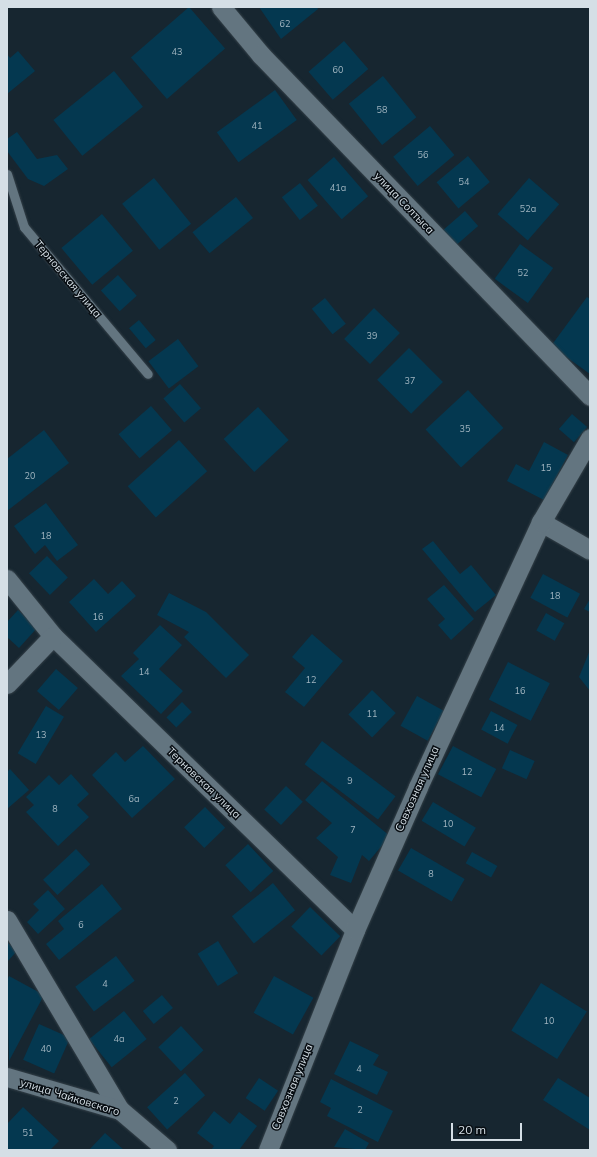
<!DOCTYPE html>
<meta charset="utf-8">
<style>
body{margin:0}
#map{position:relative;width:597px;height:1157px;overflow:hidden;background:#172630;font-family:Mulish,sans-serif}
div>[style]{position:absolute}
.building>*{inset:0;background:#043850;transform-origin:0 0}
.roads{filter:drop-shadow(0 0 1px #354149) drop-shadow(0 0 1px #354149)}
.service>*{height:9px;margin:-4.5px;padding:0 4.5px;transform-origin:4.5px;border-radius:4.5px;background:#637580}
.minor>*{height:19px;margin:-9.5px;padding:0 9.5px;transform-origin:9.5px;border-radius:9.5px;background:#637580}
span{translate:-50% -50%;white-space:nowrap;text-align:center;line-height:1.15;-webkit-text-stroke:3px #080e13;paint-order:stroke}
.number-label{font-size:9px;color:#a1b5c0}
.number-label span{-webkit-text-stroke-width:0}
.street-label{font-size:11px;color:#d5dfe6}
.frame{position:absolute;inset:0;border:8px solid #d5dfe6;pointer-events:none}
.scale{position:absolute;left:451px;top:1123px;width:71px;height:18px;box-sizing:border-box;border:2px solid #d5dfe6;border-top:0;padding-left:5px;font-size:12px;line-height:14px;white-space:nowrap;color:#d5dfe6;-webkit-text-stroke:3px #080e13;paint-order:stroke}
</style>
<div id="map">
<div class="building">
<div style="left:189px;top:7px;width:55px;height:77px;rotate:49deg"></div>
<div style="clip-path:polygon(259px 7px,317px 7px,318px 9px,281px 39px)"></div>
<div style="left:344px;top:41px;width:37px;height:47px;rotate:49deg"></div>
<div style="clip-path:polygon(18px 51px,35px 71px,7px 94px,7px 54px,10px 58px)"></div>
<div style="left:114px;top:71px;width:46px;height:78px;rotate:51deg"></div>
<div style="left:383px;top:76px;width:53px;height:44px;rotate:51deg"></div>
<div style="left:275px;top:90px;width:37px;height:72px;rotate:54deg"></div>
<div style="left:430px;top:126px;width:38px;height:48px;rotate:50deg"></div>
<div style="clip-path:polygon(17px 132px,37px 159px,57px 155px,68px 169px,44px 186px,28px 179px,7px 151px,7px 139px)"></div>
<div style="left:468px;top:156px;width:34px;height:41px;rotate:50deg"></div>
<div style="left:334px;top:157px;width:52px;height:35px;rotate:49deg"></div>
<div style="left:154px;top:178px;width:59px;height:41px;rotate:51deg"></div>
<div style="left:529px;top:178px;width:40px;height:48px;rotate:41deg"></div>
<div style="left:300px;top:183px;width:29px;height:23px;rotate:52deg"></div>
<div style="left:236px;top:197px;width:27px;height:56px;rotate:51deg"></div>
<div style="left:465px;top:211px;width:20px;height:30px;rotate:49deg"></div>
<div style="left:102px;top:214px;width:48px;height:53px;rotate:50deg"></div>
<div style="left:520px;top:244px;width:41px;height:43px;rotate:36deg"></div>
<div style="left:118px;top:275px;width:28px;height:23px;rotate:48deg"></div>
<div style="clip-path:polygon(587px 297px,590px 299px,590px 374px,551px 346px)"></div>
<div style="left:325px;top:298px;width:33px;height:17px;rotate:51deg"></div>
<div style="left:374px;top:308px;width:36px;height:43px;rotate:44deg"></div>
<div style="left:139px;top:320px;width:26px;height:13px;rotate:50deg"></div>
<div style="left:178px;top:339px;width:34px;height:37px;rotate:53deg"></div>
<div style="left:409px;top:348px;width:48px;height:45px;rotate:45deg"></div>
<div style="left:180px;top:384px;width:32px;height:22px;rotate:49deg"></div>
<div style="left:468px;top:390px;width:52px;height:58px;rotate:47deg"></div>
<div style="left:151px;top:406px;width:32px;height:43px;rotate:49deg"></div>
<div style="left:258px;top:407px;width:45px;height:47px;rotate:47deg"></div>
<div style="left:572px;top:414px;width:20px;height:20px;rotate:41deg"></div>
<div style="clip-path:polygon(44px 430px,69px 463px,7px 511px,7px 459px)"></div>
<div style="left:179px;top:440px;width:42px;height:69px;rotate:48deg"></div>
<div style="clip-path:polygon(544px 442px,568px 455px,544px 500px,507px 481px,516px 464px,529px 471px)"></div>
<div style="clip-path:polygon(46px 503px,78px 545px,57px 561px,45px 545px,35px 554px,14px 526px)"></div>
<div style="clip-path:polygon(433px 541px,460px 574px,471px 565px,496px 595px,475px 612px,422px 549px)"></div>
<div style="left:47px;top:556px;width:30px;height:25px;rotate:46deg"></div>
<div style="left:543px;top:574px;width:42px;height:27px;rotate:28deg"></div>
<div style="clip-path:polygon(94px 579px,108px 594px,122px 581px,136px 596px,96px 632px,69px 602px)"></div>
<div style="clip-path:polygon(444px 585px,474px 619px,451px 640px,438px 625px,445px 619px,427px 599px)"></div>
<div style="clip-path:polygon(169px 593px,206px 612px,249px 655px,226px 678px,184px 637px,189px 632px,157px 615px)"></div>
<div style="clip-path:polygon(590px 599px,590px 612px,584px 609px)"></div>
<div style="clip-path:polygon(18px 610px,37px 628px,19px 648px,7px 637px,7px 622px)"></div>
<div style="left:546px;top:613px;width:21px;height:20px;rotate:29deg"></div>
<div style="clip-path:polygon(160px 625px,182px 645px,159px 669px,183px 691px,161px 714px,121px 676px,139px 659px,133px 653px)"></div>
<div style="clip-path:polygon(312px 634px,343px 661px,304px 707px,285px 692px,305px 668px,292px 657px)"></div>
<div style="clip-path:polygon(590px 650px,590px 691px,579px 677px)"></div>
<div style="left:508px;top:662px;width:47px;height:42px;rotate:27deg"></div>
<div style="left:56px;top:669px;width:29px;height:29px;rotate:41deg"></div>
<div style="left:372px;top:690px;width:33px;height:34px;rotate:44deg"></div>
<div style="left:417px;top:696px;width:31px;height:34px;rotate:29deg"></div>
<div style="left:182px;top:702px;width:14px;height:22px;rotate:45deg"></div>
<div style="left:46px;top:706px;width:21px;height:55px;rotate:31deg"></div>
<div style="left:491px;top:711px;width:30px;height:21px;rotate:28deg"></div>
<div style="left:322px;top:741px;width:92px;height:29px;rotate:37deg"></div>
<div style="clip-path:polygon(143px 746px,175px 779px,132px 818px,92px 775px,116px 752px,125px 762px)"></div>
<div style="left:453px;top:746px;width:49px;height:32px;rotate:28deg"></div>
<div style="left:510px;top:750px;width:27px;height:20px;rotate:24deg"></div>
<div style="clip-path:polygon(10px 769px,29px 790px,7px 809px,7px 772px)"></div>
<div style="clip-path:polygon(71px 774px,89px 794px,77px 805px,89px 817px,58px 846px,26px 812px,34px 805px,26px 797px,49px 775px,59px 785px)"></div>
<div style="clip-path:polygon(322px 781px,390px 836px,369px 861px,362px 855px,351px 883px,330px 875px,338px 857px,316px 838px,332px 823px,305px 800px)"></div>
<div style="left:286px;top:786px;width:23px;height:32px;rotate:43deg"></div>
<div style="left:433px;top:802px;width:50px;height:22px;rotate:31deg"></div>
<div style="left:205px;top:807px;width:29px;height:29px;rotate:46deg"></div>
<div style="left:248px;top:844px;width:37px;height:31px;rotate:47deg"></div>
<div style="left:411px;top:848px;width:62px;height:26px;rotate:30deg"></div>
<div style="left:76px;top:849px;width:21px;height:45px;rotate:47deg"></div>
<div style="left:472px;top:852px;width:29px;height:13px;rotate:29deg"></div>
<div style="left:273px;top:883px;width:35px;height:53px;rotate:51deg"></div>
<div style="clip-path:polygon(102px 884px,122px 909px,59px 960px,46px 944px,64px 929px,58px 921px)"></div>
<div style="clip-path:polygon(48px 890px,65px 909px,38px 934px,27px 922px,39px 910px,33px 904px)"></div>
<div style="left:310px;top:907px;width:42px;height:27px;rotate:44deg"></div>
<div style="left:218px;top:941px;width:38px;height:24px;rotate:58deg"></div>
<div style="clip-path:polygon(7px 942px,17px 951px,7px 962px)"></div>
<div style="left:116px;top:956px;width:31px;height:51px;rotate:53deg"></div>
<div style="clip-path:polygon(9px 976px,44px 995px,9px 1061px,7px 981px)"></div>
<div style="left:274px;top:976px;width:45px;height:42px;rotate:29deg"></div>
<div style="left:541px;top:983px;width:54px;height:56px;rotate:32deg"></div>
<div style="left:162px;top:995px;width:17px;height:25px;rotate:50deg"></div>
<div style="left:124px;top:1011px;width:36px;height:45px;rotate:51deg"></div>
<div style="left:39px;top:1024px;width:34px;height:39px;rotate:24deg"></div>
<div style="left:181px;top:1026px;width:33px;height:31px;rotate:47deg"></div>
<div style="clip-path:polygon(350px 1041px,379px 1055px,373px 1065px,388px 1072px,377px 1095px,334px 1074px)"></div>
<div style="left:185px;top:1073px;width:30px;height:51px;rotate:48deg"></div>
<div style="left:259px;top:1078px;width:23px;height:24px;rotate:34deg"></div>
<div style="clip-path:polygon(558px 1078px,590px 1098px,590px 1130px,543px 1100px)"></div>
<div style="clip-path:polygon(331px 1079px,393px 1111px,378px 1142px,327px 1116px,331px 1108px,320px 1102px)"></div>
<div style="clip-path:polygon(23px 1107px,59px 1141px,50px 1150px,7px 1150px,7px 1124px)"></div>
<div style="clip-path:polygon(214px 1111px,230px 1124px,239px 1112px,257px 1126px,239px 1150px,211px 1150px,214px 1146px,197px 1133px)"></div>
<div style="clip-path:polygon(345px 1129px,369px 1143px,365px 1150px,334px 1147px)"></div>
<div style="clip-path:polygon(105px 1133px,124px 1150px,89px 1150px)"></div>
</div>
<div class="roads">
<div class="service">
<div style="left:7px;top:174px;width:56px;rotate:72.2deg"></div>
<div style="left:24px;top:227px;width:192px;rotate:49.9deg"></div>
</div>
<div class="minor">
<div style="left:221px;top:7px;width:62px;rotate:50.2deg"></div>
<div style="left:261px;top:55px;width:474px;rotate:46deg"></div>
<div style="left:541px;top:522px;width:56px;rotate:29.7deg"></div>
<div style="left:7px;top:579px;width:73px;rotate:51.1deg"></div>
<div style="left:53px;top:636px;width:421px;rotate:44.2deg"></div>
<div style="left:7px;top:684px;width:66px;rotate:-46.2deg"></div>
<div style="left:7px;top:920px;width:221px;rotate:59.3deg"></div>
<div style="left:7px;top:1077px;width:118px;rotate:16.3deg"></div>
<div style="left:120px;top:1110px;width:62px;rotate:40.4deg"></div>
<div style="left:268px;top:1150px;width:237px;rotate:-68.4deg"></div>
<div style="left:355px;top:930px;width:156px;rotate:-66.2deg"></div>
<div style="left:418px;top:787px;width:292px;rotate:-65.1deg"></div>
<div style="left:541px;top:522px;width:97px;rotate:-59.7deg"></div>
</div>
</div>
<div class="number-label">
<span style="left:285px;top:24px">62</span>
<span style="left:177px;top:52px">43</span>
<span style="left:338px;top:70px">60</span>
<span style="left:382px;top:110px">58</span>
<span style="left:257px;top:126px">41</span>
<span style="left:423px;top:155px">56</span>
<span style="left:464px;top:182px">54</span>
<span style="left:338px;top:188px">41а</span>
<span style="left:528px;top:209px">52а</span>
<span style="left:523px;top:273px">52</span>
<span style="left:372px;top:336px">39</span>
<span style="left:410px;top:381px">37</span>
<span style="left:465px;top:429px">35</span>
<span style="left:546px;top:468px">15</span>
<span style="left:30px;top:476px">20</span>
<span style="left:46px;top:536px">18</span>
<span style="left:555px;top:596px">18</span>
<span style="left:98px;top:617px">16</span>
<span style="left:144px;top:672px">14</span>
<span style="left:311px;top:680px">12</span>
<span style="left:520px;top:691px">16</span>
<span style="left:372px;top:714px">11</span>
<span style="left:499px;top:728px">14</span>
<span style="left:41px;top:735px">13</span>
<span style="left:467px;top:772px">12</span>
<span style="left:350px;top:781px">9</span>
<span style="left:134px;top:799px">6а</span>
<span style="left:55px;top:809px">8</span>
<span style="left:448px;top:824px">10</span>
<span style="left:353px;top:830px">7</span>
<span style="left:431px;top:874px">8</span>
<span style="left:81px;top:925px">6</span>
<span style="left:105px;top:984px">4</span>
<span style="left:549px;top:1021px">10</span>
<span style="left:119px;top:1039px">4а</span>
<span style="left:46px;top:1049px">40</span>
<span style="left:359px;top:1069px">4</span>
<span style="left:176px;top:1101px">2</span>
<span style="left:360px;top:1110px">2</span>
<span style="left:28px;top:1133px">51</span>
</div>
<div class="street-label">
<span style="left:404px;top:203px;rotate:46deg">улица Солтыса</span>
<span style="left:68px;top:279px;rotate:50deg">Терновская улица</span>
<span style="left:204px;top:783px;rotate:44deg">Терновская улица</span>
<span style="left:417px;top:789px;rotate:-66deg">Совхозная улица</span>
<span style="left:292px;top:1087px;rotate:-68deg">Совхозная улица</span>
<span style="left:70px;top:1097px;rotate:17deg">улица Чайковского</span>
</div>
<div class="frame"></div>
<div class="scale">20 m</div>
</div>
